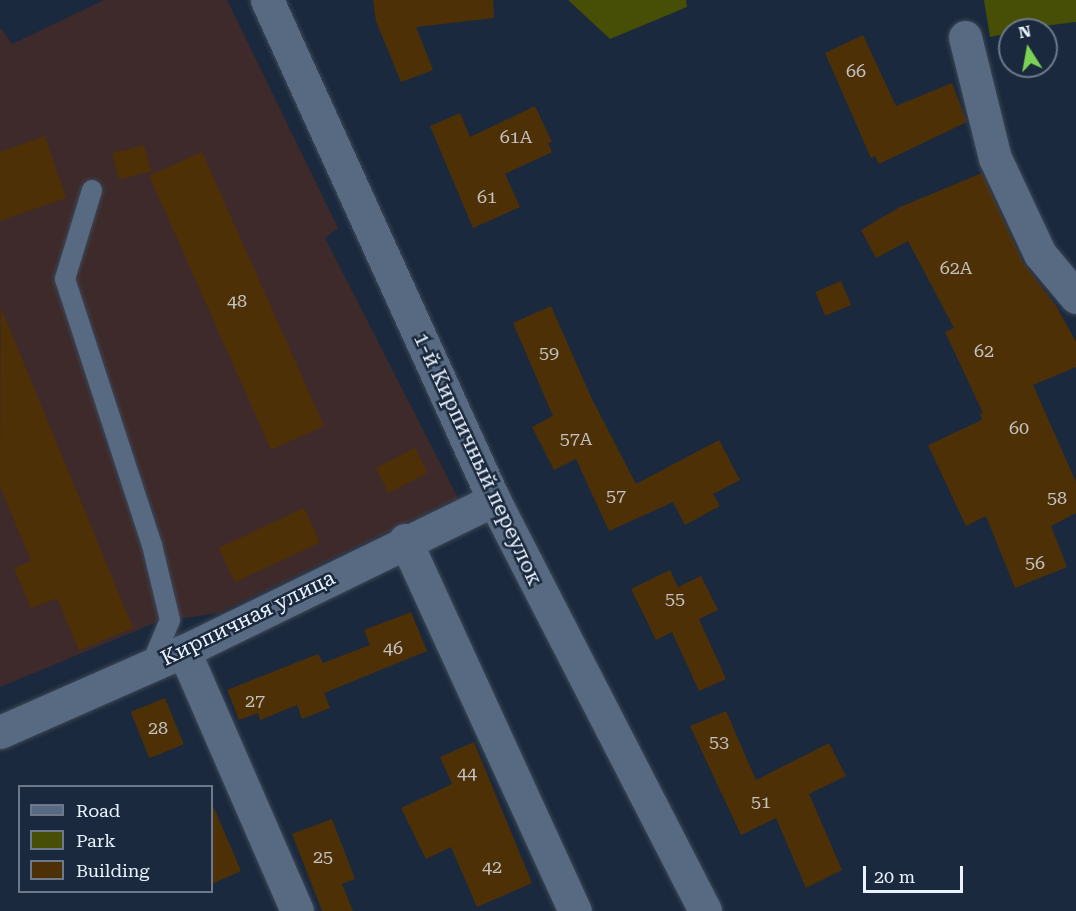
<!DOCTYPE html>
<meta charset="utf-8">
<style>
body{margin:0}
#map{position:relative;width:1076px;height:911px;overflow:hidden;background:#1a293d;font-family:"Roboto Serif",serif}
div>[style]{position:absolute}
.industrial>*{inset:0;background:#3e2a2a}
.green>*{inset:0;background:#474e06}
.building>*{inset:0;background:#4e3007;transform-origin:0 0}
.roads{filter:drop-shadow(0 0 2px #3c4757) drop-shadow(0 0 2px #3c4757)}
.lane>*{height:20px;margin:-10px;padding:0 10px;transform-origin:10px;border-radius:10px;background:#586a81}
.street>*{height:33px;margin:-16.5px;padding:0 16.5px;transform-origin:16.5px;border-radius:16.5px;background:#586a81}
span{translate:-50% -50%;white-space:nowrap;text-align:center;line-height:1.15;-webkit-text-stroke:5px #1a293d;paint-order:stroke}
.number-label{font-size:18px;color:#c3c2c0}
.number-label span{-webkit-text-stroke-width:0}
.street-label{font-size:21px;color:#eaf2fd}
.legend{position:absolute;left:18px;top:785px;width:195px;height:108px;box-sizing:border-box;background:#1a293d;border:2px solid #6d798a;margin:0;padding:8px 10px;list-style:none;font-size:18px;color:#eaf2fd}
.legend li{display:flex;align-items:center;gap:12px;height:30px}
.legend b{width:30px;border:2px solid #6d798a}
.north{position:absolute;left:998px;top:18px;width:60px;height:60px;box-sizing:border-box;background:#1a293d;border:2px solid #6d798a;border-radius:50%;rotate:349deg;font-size:16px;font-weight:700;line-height:24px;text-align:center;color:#eaf2fd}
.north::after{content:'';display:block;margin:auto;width:21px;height:27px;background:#7bd156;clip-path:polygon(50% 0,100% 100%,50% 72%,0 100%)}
.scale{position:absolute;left:863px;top:866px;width:100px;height:27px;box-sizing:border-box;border:3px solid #eaf2fd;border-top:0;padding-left:8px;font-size:18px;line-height:21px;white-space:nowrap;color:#eaf2fd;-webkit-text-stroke:4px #1a293d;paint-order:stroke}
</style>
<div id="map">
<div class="industrial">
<div style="clip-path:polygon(104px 0,227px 0,338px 228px,325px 238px,458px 498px,219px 613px,157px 622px,0 687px,0 27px,12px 44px)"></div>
</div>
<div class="green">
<div style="clip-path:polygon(568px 0,686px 0,687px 7px,610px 39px)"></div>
<div style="clip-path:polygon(984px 0,1076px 0,1076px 22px,1010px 30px,1010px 33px,990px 37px)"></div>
</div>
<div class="building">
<div style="clip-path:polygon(373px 0,493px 0,494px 18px,416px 27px,433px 70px,401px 82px,376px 21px)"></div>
<div style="clip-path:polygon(863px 35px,896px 106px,952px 83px,967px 122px,879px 164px,875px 156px,871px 158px,825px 53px)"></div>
<div style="clip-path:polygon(535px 106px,552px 142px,548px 143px,552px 152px,505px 174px,520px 207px,473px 228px,430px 126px,460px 113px,470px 137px)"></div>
<div style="clip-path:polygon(45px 136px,66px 198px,0 221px,0 152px)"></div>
<div style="left:144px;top:145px;width:27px;height:33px;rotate:75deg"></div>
<div style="left:202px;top:152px;width:300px;height:58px;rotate:66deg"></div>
<div style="clip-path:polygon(982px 173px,1023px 262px,1057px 307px,1076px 342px,1076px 367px,1033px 385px,1076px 482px,1076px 513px,1051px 526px,1067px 567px,1015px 588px,986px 516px,966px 526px,928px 445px,982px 420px,980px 414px,983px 413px,945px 332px,954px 328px,908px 241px,876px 258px,861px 230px,900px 207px)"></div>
<div style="left:841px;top:281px;width:26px;height:28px;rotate:67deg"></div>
<div style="clip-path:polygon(551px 306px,591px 397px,636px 484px,719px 440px,740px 480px,713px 494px,720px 506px,685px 525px,673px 502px,609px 531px,576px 459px,554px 470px,532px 427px,553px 416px,513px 323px)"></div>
<div style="clip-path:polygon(1px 308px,133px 628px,79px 650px,57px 598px,31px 608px,14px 568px,31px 561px,0 486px)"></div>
<div style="left:415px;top:448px;width:28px;height:44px;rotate:63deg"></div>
<div style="left:304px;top:508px;width:38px;height:94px;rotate:65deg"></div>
<div style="clip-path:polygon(670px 570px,678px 587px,701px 576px,718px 610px,699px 619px,726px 679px,699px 691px,672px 632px,656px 640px,631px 589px)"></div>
<div style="clip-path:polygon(411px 612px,427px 651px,324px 693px,330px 708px,302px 719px,297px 705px,260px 720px,258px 713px,239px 720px,227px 690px,318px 654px,323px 663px,370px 645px,364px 630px)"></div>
<div style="left:165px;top:698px;width:50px;height:37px;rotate:68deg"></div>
<div style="clip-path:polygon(726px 711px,756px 780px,829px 743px,846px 776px,809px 794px,842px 870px,806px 888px,776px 818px,741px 835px,690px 726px)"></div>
<div style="clip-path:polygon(474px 742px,532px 883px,477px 907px,451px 847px,426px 859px,401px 808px,452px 784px,440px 757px)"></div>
<div style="clip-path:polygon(212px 803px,241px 871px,212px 884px)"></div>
<div style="clip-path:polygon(332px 819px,355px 879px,342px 884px,353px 911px,322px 911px,292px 834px)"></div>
</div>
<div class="roads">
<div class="lane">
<div style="left:92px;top:190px;width:93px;rotate:106.9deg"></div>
<div style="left:65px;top:279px;width:280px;rotate:71.9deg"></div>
<div style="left:152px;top:545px;width:77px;rotate:76.5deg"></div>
<div style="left:170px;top:620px;width:49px;rotate:112.9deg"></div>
</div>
<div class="street">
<div style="left:267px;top:0;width:549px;rotate:65.58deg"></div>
<div style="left:494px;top:500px;width:462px;rotate:62.8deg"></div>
<div style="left:965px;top:37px;width:125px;rotate:76.1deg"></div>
<div style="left:995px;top:158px;width:106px;rotate:64.9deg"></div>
<div style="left:1040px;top:254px;width:56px;rotate:50.1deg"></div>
<div style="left:405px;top:540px;width:408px;rotate:65.4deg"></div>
<div style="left:184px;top:651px;width:283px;rotate:66.5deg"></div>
<div style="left:0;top:732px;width:201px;rotate:-23.8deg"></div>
<div style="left:184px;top:651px;width:345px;rotate:-26deg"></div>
</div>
</div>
<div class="number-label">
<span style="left:856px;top:71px">66</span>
<span style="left:516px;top:137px">61А</span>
<span style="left:487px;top:197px">61</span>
<span style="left:956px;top:268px">62А</span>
<span style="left:237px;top:301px">48</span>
<span style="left:984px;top:351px">62</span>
<span style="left:549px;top:353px">59</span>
<span style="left:1019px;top:428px">60</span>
<span style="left:576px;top:439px">57А</span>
<span style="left:616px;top:496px">57</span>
<span style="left:1057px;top:498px">58</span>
<span style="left:1035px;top:563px">56</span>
<span style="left:675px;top:599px">55</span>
<span style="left:393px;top:648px">46</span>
<span style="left:255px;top:701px">27</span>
<span style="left:158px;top:728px">28</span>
<span style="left:719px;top:742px">53</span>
<span style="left:467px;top:773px">44</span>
<span style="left:761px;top:802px">51</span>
<span style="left:323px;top:857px">25</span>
<span style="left:492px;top:867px">42</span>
</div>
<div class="street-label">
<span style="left:478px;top:459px;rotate:65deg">1-й Кирпичный переулок</span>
<span style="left:248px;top:618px;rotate:-26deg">Кирпичная улица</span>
</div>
<ul class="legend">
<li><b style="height:8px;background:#586a81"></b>Road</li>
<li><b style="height:16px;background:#474e06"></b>Park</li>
<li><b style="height:16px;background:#4e3007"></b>Building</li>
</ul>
<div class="north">N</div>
<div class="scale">20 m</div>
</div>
